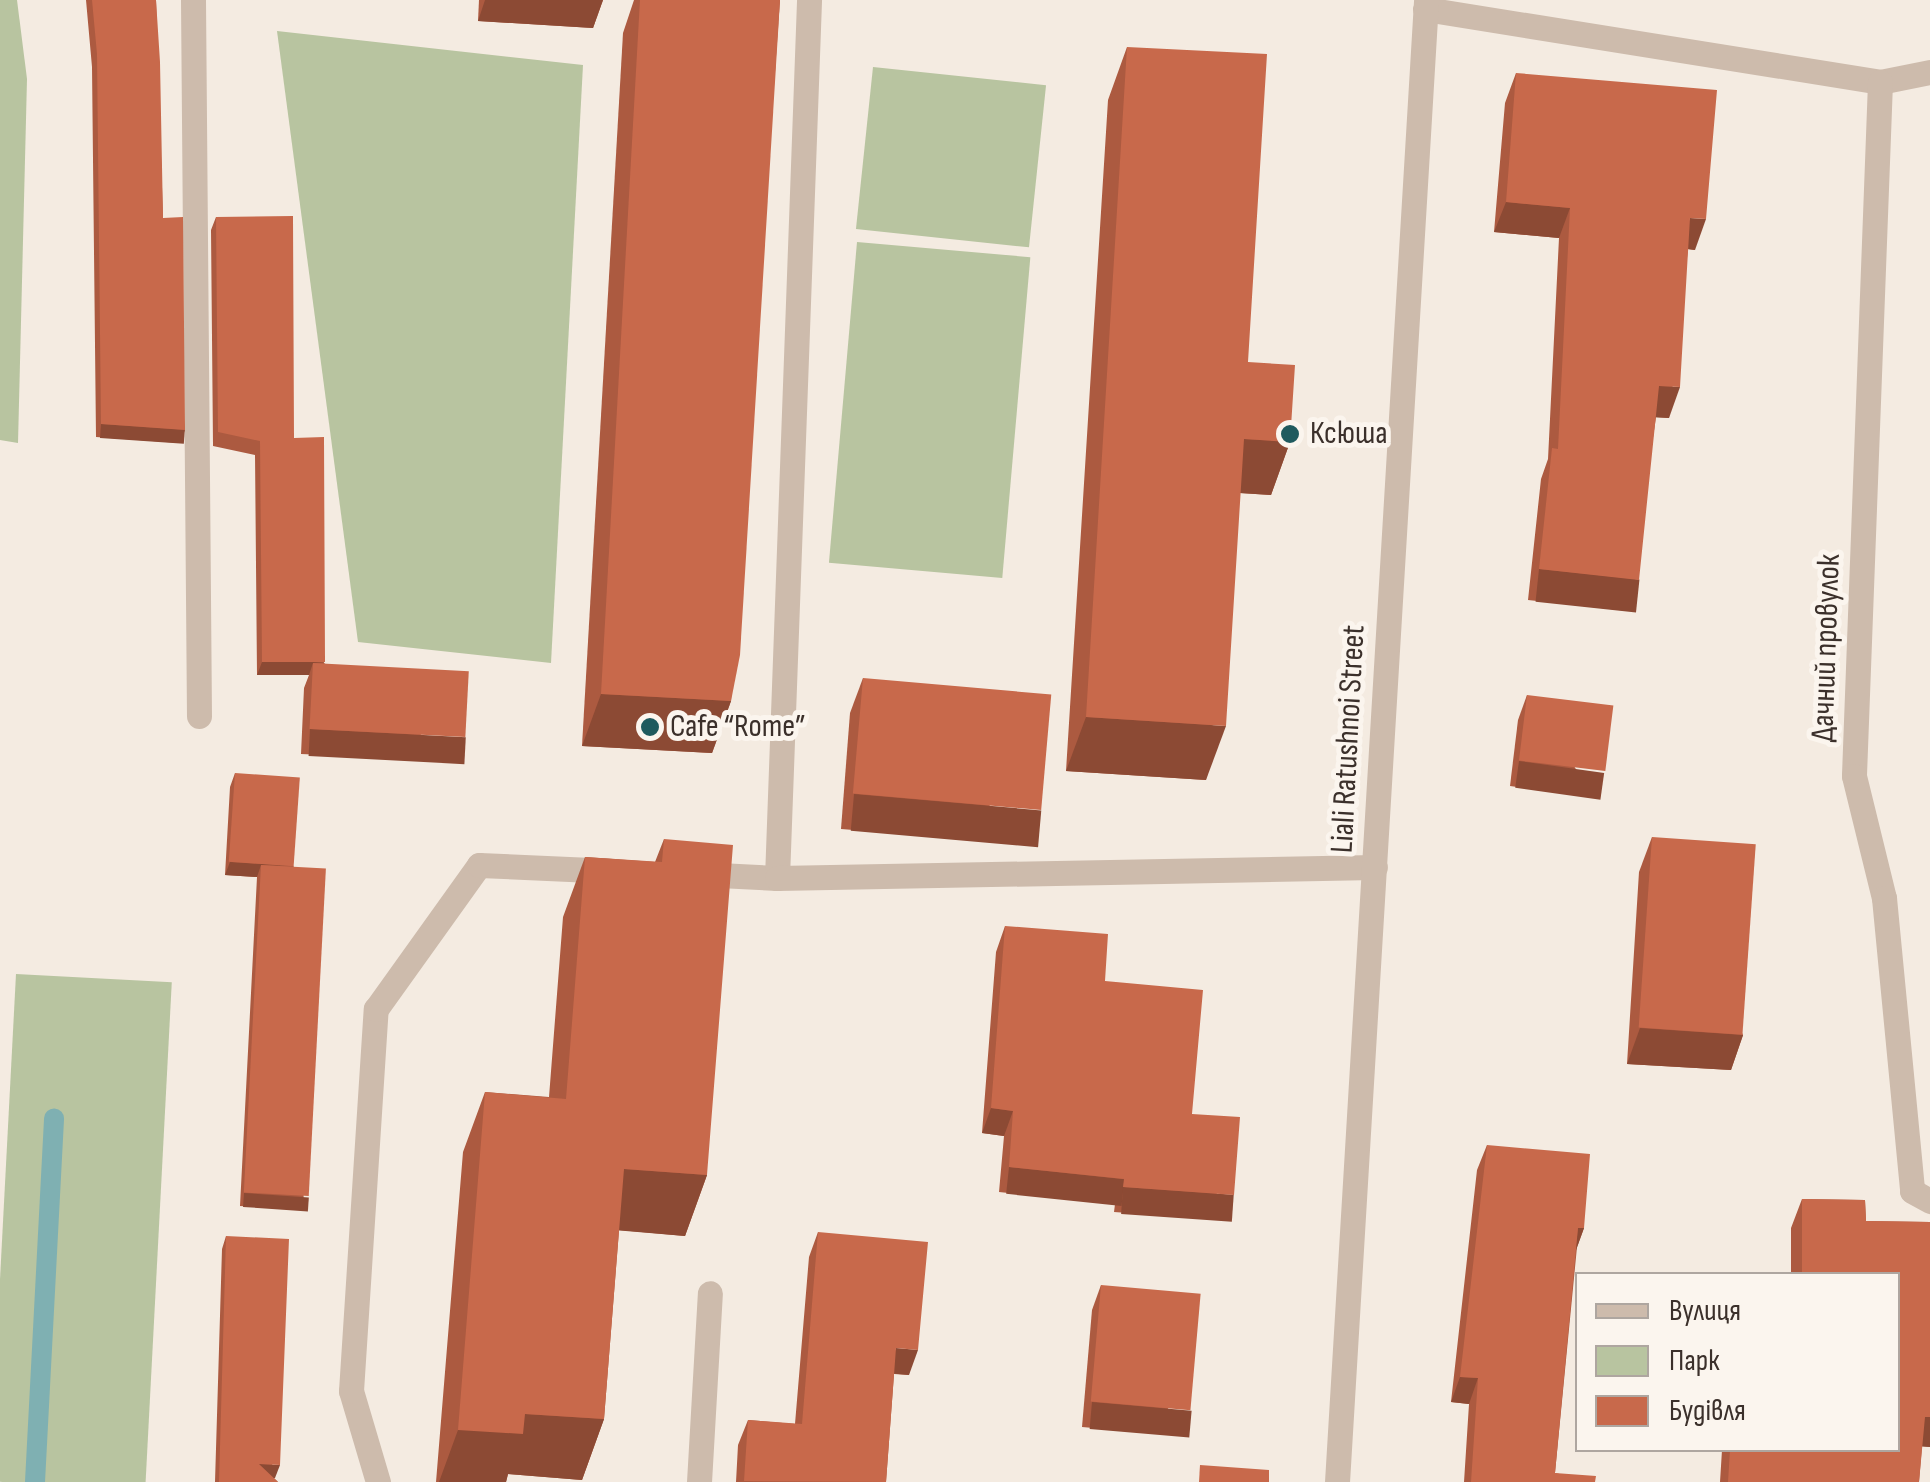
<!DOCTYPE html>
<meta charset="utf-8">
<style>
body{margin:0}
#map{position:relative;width:1930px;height:1482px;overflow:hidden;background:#f4ebe1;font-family:"Sofia Sans Condensed",sans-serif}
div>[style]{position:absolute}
.green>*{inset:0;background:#b8c4a0;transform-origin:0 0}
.stream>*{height:20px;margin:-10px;padding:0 10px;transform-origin:10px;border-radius:10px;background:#7fb0b2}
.service>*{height:25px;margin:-12.5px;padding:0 12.5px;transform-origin:12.5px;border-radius:12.5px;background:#cdbbac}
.minor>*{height:25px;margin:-12.5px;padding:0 12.5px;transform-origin:12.5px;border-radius:12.5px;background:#cdbbac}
.wall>*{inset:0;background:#ac5a40}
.shaded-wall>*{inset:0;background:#8c4a34;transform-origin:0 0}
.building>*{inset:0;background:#c8694b;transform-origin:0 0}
.dots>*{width:28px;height:28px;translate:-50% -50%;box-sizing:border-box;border:5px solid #fbf5ee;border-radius:50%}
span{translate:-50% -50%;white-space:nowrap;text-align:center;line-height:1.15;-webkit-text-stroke:10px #fbf5ee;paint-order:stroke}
.poi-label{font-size:32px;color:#3b302b}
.left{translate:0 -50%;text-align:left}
.street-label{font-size:32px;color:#3b302b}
.legend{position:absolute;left:1575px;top:1272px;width:325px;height:180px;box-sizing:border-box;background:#fbf5ee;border:2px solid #aea6a0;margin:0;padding:12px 18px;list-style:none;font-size:30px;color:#3b302b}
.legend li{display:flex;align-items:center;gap:20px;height:50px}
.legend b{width:50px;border:2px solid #aea6a0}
</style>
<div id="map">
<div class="green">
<div style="clip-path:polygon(0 0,17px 0,27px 79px,18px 443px,0 440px)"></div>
<div style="clip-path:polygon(277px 31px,583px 65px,551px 663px,358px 642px)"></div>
<div style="left:873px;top:67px;width:174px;height:163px;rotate:6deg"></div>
<div style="left:857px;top:242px;width:174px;height:322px;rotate:5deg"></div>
<div style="left:16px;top:974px;width:156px;height:508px;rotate:3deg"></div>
</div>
<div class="stream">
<div style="left:35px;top:1482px;width:364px;rotate:-87deg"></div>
</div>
<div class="service">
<div style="left:193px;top:0;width:716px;rotate:89.52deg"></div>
<div style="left:699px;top:874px;width:78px;rotate:2.9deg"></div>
<div style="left:777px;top:878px;width:879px;rotate:-87.91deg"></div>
<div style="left:378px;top:1482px;width:95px;rotate:-106.5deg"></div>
<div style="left:351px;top:1391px;width:383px;rotate:-86.3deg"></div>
<div style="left:376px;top:1009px;width:177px;rotate:-54.4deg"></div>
<div style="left:479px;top:865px;width:135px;rotate:2.5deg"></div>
</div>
<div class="minor">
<div style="left:1425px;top:9px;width:461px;rotate:9.1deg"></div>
<div style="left:1880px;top:82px;width:51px;rotate:-11.3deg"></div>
<div style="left:1880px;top:82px;width:694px;rotate:92.15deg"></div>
<div style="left:1854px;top:776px;width:126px;rotate:76.2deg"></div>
<div style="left:1884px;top:898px;width:294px;rotate:84.5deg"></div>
<div style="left:1912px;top:1191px;width:21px;rotate:29deg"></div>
<div style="left:777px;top:878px;width:598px;rotate:-1.05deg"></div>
<div style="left:699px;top:1482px;width:189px;rotate:-86.7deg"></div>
<div style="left:1337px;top:1482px;width:1485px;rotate:-86.56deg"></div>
</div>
<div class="wall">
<div style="clip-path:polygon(86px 0,156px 0,163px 218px,185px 430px,180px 443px,96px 437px,92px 67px)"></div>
<div style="clip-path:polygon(479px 0,603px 0,593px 28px,478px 21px)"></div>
<div style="clip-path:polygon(634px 0,780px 0,731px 701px,712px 753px,582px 746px,623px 33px)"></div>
<div style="clip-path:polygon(1127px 47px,1248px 362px,1290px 442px,1271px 495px,1240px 493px,1206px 780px,1066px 771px,1108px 100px)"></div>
<div style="clip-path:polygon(1516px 73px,1695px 250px,1688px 249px,1669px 418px,1656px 417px,1628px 611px,1528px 600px,1541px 479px,1548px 459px,1559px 238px,1494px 232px,1505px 103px)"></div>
<div style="clip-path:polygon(216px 217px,294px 438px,324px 663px,457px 761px,301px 754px,304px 688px,309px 675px,257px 675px,255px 455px,213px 446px,211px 230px)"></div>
<div style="clip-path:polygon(863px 678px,1028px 844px,841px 829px,850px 713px)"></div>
<div style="clip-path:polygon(1527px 695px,1595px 798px,1510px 786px,1518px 720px)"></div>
<div style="clip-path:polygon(235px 773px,294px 867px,304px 1210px,240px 1206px,257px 877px,225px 875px,230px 787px)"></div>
<div style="clip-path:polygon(1652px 837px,1743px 1035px,1731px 1070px,1627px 1064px,1639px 872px)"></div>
<div style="clip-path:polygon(664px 839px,707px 1175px,685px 1236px,619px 1230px,604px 1419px,582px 1480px,508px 1474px,506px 1482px,436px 1482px,463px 1152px,485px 1092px,549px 1097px,563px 917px,585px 857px,655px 862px)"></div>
<div style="clip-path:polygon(1005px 926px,1105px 981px,1192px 1114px,1225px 1220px,1114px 1212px,1115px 1204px,999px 1192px,1004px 1136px,982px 1133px,996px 952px)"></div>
<div style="clip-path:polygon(1487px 1145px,1584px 1228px,1577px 1247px,1555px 1473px,1595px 1482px,1464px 1482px,1469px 1404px,1451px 1402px,1477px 1170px)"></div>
<div style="clip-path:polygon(1802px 1199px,1865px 1200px,1866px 1221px,1930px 1222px,1930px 1447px,1922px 1446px,1919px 1482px,1720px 1482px,1722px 1450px,1898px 1450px,1898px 1274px,1791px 1274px,1791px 1228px)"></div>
<div style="clip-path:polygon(818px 1232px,909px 1375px,894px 1374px,886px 1482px,736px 1482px,738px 1445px,748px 1420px,795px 1424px,809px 1257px)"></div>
<div style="clip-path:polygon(226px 1236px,275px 1478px,274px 1478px,278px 1482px,215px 1482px,222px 1249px)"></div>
<div style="clip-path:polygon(1101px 1285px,1183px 1436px,1082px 1427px,1092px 1310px)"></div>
</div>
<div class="shaded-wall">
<div style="clip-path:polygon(485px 0,603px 0,593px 28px,478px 21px)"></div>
<div style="clip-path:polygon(1506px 202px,1570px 208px,1559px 238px,1494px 232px)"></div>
<div style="clip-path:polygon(1690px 218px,1706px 219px,1695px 250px,1679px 248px)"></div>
<div style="clip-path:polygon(1659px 386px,1680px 387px,1669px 418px,1648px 417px)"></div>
<div style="left:101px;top:424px;width:84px;height:14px;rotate:4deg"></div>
<div style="clip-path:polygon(1244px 439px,1290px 442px,1271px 495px,1224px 492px)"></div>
<div style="left:1539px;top:569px;width:101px;height:33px;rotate:6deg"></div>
<div style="clip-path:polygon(262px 662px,325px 662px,313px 663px,309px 675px,257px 675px)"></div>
<div style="clip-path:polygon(601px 694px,731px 701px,712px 753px,582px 746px)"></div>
<div style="clip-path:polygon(1086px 717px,1226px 726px,1206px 780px,1066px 771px)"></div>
<div style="left:310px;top:729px;width:156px;height:27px;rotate:3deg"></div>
<div style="left:1519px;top:761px;width:86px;height:27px;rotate:8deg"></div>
<div style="left:854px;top:794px;width:188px;height:37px;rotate:5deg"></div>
<div style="clip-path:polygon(230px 862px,295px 866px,261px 865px,257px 877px,225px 875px)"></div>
<div style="clip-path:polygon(1640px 1028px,1743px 1035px,1731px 1070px,1627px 1064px)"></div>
<div style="clip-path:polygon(991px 1108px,1013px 1111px,1004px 1136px,982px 1133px)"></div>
<div style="left:1009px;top:1167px;width:116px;height:27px;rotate:6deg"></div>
<div style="clip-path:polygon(624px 1169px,707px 1175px,685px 1236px,602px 1229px)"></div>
<div style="left:1123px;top:1187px;width:111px;height:27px;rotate:4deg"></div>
<div style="left:244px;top:1193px;width:65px;height:14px;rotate:4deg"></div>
<div style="clip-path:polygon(1578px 1228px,1584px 1228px,1575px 1253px)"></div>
<div style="clip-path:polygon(896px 1348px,918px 1350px,909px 1375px,887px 1373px)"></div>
<div style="clip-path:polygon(1460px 1377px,1478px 1378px,1469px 1404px,1451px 1402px)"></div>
<div style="left:1092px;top:1402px;width:100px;height:27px;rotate:5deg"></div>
<div style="clip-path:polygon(525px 1414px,604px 1419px,582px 1480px,508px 1474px,506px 1482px,439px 1482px,458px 1430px)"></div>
<div style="clip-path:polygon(1925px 1417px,1930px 1417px,1930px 1447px,1914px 1446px)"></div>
<div style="clip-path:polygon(259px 1464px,280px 1465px,275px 1478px,254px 1477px)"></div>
</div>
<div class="building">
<div style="clip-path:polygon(92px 0,156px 0,160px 62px,163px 218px,183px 217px,185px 430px,101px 424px,97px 54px)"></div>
<div style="clip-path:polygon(640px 0,780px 0,740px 655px,731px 701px,601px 694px)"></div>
<div style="clip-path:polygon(1127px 47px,1267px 54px,1248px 362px,1295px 365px,1290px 442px,1244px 439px,1226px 726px,1086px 717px)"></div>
<div style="clip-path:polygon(1516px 73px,1717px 90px,1706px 219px,1690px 218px,1680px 387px,1659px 386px,1639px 580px,1539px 569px,1552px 448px,1558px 449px,1570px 208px,1506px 202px)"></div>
<div style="clip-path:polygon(293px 216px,294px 438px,324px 437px,325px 662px,262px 662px,260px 441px,218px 432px,216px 217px)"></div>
<div style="left:313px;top:663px;width:156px;height:66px;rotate:3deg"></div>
<div style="left:863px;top:678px;width:189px;height:116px;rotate:5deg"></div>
<div style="left:1527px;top:695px;width:87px;height:66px;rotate:7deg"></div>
<div style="left:235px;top:773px;width:65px;height:89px;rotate:4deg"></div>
<div style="left:1652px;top:837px;width:104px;height:191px;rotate:4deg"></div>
<div style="clip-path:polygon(664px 839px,733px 845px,707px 1175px,624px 1169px,604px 1419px,525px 1414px,523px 1434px,458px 1430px,485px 1092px,566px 1099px,585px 857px,662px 862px)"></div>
<div style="left:261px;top:865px;width:65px;height:328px;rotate:3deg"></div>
<div style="clip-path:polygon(1005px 926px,1108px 934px,1105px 981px,1203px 990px,1192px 1114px,1240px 1117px,1234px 1195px,1123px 1187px,1124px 1179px,1009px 1167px,1013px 1111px,991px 1108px)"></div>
<div style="clip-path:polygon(1487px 1145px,1590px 1154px,1584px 1228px,1578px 1228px,1555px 1473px,1596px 1476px,1595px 1482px,1471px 1482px,1478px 1378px,1460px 1377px)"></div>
<div style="clip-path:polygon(1802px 1199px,1865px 1200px,1866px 1221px,1930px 1222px,1930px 1417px,1925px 1417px,1919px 1482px,1728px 1482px,1730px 1450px,1898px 1450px,1898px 1274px,1802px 1274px)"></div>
<div style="clip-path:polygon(818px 1232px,928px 1242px,918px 1350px,896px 1348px,886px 1482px,744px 1481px,748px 1420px,802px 1424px)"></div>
<div style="clip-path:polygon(226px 1236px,289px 1239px,280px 1465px,259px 1464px,278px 1482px,219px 1482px)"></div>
<div style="left:1101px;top:1285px;width:100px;height:117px;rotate:5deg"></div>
<div style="clip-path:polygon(1200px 1465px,1269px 1470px,1269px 1482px,1199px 1482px)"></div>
</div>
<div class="dots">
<div style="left:1290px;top:434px;background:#1f5a5e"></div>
<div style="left:650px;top:727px;background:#1f5a5e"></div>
</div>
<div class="poi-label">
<span class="left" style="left:1310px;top:434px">Ксюша</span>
<span class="left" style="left:670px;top:727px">Cafe “Rome”</span>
</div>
<div class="street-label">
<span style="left:1827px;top:648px;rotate:-88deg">Дачний провулок</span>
<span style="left:1349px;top:739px;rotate:-87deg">Liali Ratushnoi Street</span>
</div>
<ul class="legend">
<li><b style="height:12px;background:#cdbbac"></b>Вулиця</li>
<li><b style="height:28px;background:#b8c4a0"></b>Парк</li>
<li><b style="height:28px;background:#c8694b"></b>Будівля</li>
</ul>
</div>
